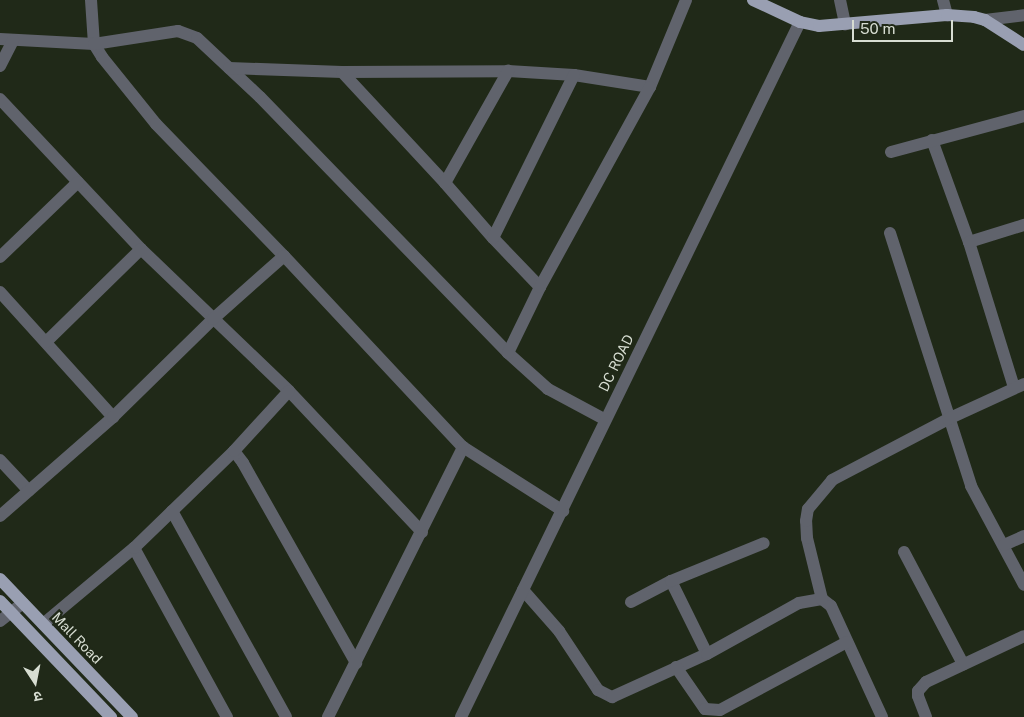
<!DOCTYPE html>
<meta charset="utf-8">
<style>
body{margin:0}
#map{position:relative;width:1024px;height:717px;overflow:hidden;background:#202918;font-family:"Public Sans","Noto Sans Devanagari",sans-serif}
div>[style]{position:absolute}
.minor>*{height:12px;margin:-6px;padding:0 6px;transform-origin:6px;border-radius:6px;background:#60636c}
.major>*{height:12px;margin:-6px;padding:0 6px;transform-origin:6px;border-radius:6px;background:#999fb2}
span{translate:-50% -50%;white-space:nowrap;text-align:center;line-height:1.15;-webkit-text-stroke:4.5px #202918;paint-order:stroke}
.street-label{font-size:14px;color:#d7ddd2}
.north{position:absolute;left:10px;top:657px;width:50px;height:50px;-webkit-text-stroke:4px #202918;paint-order:stroke;rotate:169deg;font-size:14px;font-weight:700;line-height:20px;text-align:center;color:#d7ddd2}
.north::after{content:'';display:block;margin:auto;width:18px;height:22px;background:#d7ddd2;clip-path:polygon(50% 0,100% 100%,50% 72%,0 100%)}
.scale{position:absolute;left:852px;top:20px;width:101px;height:22px;box-sizing:border-box;border:2px solid #d7ddd2;border-top:0;padding-left:6px;font-size:15px;line-height:18px;white-space:nowrap;color:#d7ddd2;-webkit-text-stroke:4px #202918;paint-order:stroke}
</style>
<div id="map">
<div class="minor">
<div style="left:91px;top:0;width:44px;rotate:86.1deg"></div>
<div style="left:94px;top:44px;width:15px;rotate:58deg"></div>
<div style="left:102px;top:57px;width:86px;rotate:51.1deg"></div>
<div style="left:156px;top:124px;width:184px;rotate:45.9deg"></div>
<div style="left:840px;top:0;width:25px;rotate:78deg"></div>
<div style="left:943px;top:0;width:16px;rotate:75deg"></div>
<div style="left:985px;top:20px;width:39px;rotate:-7deg"></div>
<div style="left:0;top:39px;width:94px;rotate:3deg"></div>
<div style="left:94px;top:44px;width:85px;rotate:-8.8deg"></div>
<div style="left:178px;top:31px;width:20px;rotate:20deg"></div>
<div style="left:197px;top:38px;width:86px;rotate:43.1deg"></div>
<div style="left:260px;top:97px;width:356px;rotate:45.9deg"></div>
<div style="left:0;top:66px;width:29px;rotate:-63deg"></div>
<div style="left:229px;top:68px;width:113px;rotate:2deg"></div>
<div style="left:342px;top:72px;width:166px;rotate:-0.3deg"></div>
<div style="left:508px;top:71px;width:66px;rotate:3.5deg"></div>
<div style="left:574px;top:75px;width:77px;rotate:9deg"></div>
<div style="left:650px;top:87px;width:94px;rotate:-67.5deg"></div>
<div style="left:342px;top:72px;width:151px;rotate:47.1deg"></div>
<div style="left:0;top:99px;width:206px;rotate:46.8deg"></div>
<div style="left:141px;top:249px;width:205px;rotate:43.8deg"></div>
<div style="left:289px;top:391px;width:194px;rotate:46.7deg"></div>
<div style="left:932px;top:140px;width:109px;rotate:70.1deg"></div>
<div style="left:969px;top:242px;width:152px;rotate:72.8deg"></div>
<div style="left:891px;top:152px;width:138px;rotate:-15.1deg"></div>
<div style="left:890px;top:233px;width:266px;rotate:72.2deg"></div>
<div style="left:971px;top:486px;width:112px;rotate:61.8deg"></div>
<div style="left:493px;top:238px;width:73px;rotate:-131.1deg"></div>
<div style="left:445px;top:183px;width:129px;rotate:-60.6deg"></div>
<div style="left:969px;top:242px;width:58px;rotate:-17.2deg"></div>
<div style="left:0;top:257px;width:108px;rotate:-43.9deg"></div>
<div style="left:540px;top:287px;width:68px;rotate:-133.8deg"></div>
<div style="left:493px;top:238px;width:182px;rotate:-63.6deg"></div>
<div style="left:0;top:292px;width:169px;rotate:47.9deg"></div>
<div style="left:46px;top:342px;width:133px;rotate:-44.4deg"></div>
<div style="left:604px;top:419px;width:64px;rotate:-151.8deg"></div>
<div style="left:548px;top:389px;width:54px;rotate:-138deg"></div>
<div style="left:508px;top:353px;width:73px;rotate:-64.1deg"></div>
<div style="left:540px;top:287px;width:228px;rotate:-61.2deg"></div>
<div style="left:234px;top:451px;width:15px;rotate:53deg"></div>
<div style="left:243px;top:463px;width:230px;rotate:60.5deg"></div>
<div style="left:0;top:460px;width:42px;rotate:46.9deg"></div>
<div style="left:172px;top:511px;width:235px;rotate:61deg"></div>
<div style="left:0;top:516px;width:150px;rotate:-41.2deg"></div>
<div style="left:113px;top:417px;width:140px;rotate:-44.4deg"></div>
<div style="left:213px;top:319px;width:95px;rotate:-41.6deg"></div>
<div style="left:284px;top:256px;width:262px;rotate:46.9deg"></div>
<div style="left:463px;top:447px;width:119px;rotate:32.6deg"></div>
<div style="left:1004px;top:545px;width:22px;rotate:-24deg"></div>
<div style="left:134px;top:548px;width:193px;rotate:61.2deg"></div>
<div style="left:904px;top:552px;width:127px;rotate:62.2deg"></div>
<div style="left:671px;top:581px;width:81px;rotate:63.7deg"></div>
<div style="left:523px;top:590px;width:55px;rotate:48.7deg"></div>
<div style="left:559px;top:631px;width:71px;rotate:56.5deg"></div>
<div style="left:598px;top:690px;width:16px;rotate:27deg"></div>
<div style="left:612px;top:697px;width:104px;rotate:-24.4deg"></div>
<div style="left:707px;top:654px;width:105px;rotate:-29deg"></div>
<div style="left:799px;top:603px;width:23px;rotate:-10deg"></div>
<div style="left:822px;top:599px;width:11px;rotate:38deg"></div>
<div style="left:831px;top:606px;width:122px;rotate:65.3deg"></div>
<div style="left:822px;top:599px;width:63px;rotate:-103.8deg"></div>
<div style="left:807px;top:538px;width:17px;rotate:-93deg"></div>
<div style="left:806px;top:521px;width:12px;rotate:-81deg"></div>
<div style="left:808px;top:509px;width:38px;rotate:-50deg"></div>
<div style="left:832px;top:480px;width:131px;rotate:-27.7deg"></div>
<div style="left:948px;top:419px;width:84px;rotate:-24.7deg"></div>
<div style="left:631px;top:602px;width:45px;rotate:-27.7deg"></div>
<div style="left:671px;top:581px;width:100px;rotate:-22.2deg"></div>
<div style="left:0;top:621px;width:29px;rotate:-38deg"></div>
<div style="left:43px;top:624px;width:119px;rotate:-39.9deg"></div>
<div style="left:134px;top:548px;width:139px;rotate:-44.1deg"></div>
<div style="left:234px;top:451px;width:81px;rotate:-47.5deg"></div>
<div style="left:676px;top:667px;width:51px;rotate:55.4deg"></div>
<div style="left:705px;top:709px;width:15px;rotate:4deg"></div>
<div style="left:720px;top:710px;width:144px;rotate:-28.2deg"></div>
<div style="left:328px;top:717px;width:302px;rotate:-63.4deg"></div>
<div style="left:461px;top:717px;width:773px;rotate:-64deg"></div>
<div style="left:926px;top:717px;width:22px;rotate:-111deg"></div>
<div style="left:918px;top:696px;width:5px;rotate:-90deg"></div>
<div style="left:918px;top:691px;width:12px;rotate:-48deg"></div>
<div style="left:926px;top:682px;width:108px;rotate:-25.1deg"></div>
</div>
<div class="major">
<div style="left:753px;top:0;width:52px;rotate:25.1deg"></div>
<div style="left:800px;top:22px;width:19px;rotate:12deg"></div>
<div style="left:819px;top:26px;width:128px;rotate:-4.9deg"></div>
<div style="left:947px;top:15px;width:27px;rotate:4deg"></div>
<div style="left:974px;top:17px;width:11px;rotate:15deg"></div>
<div style="left:985px;top:20px;width:46px;rotate:32.7deg"></div>
<div style="left:0;top:579px;width:191px;rotate:46.3deg"></div>
<div style="left:0;top:601px;width:161px;rotate:46.3deg"></div>
</div>
<div class="street-label">
<span style="left:616px;top:363px;rotate:-64deg">DC ROAD</span>
<span style="left:77px;top:638px;rotate:46deg">Mall Road</span>
</div>
<div class="north">उ</div>
<div class="scale">50 m</div>
</div>
